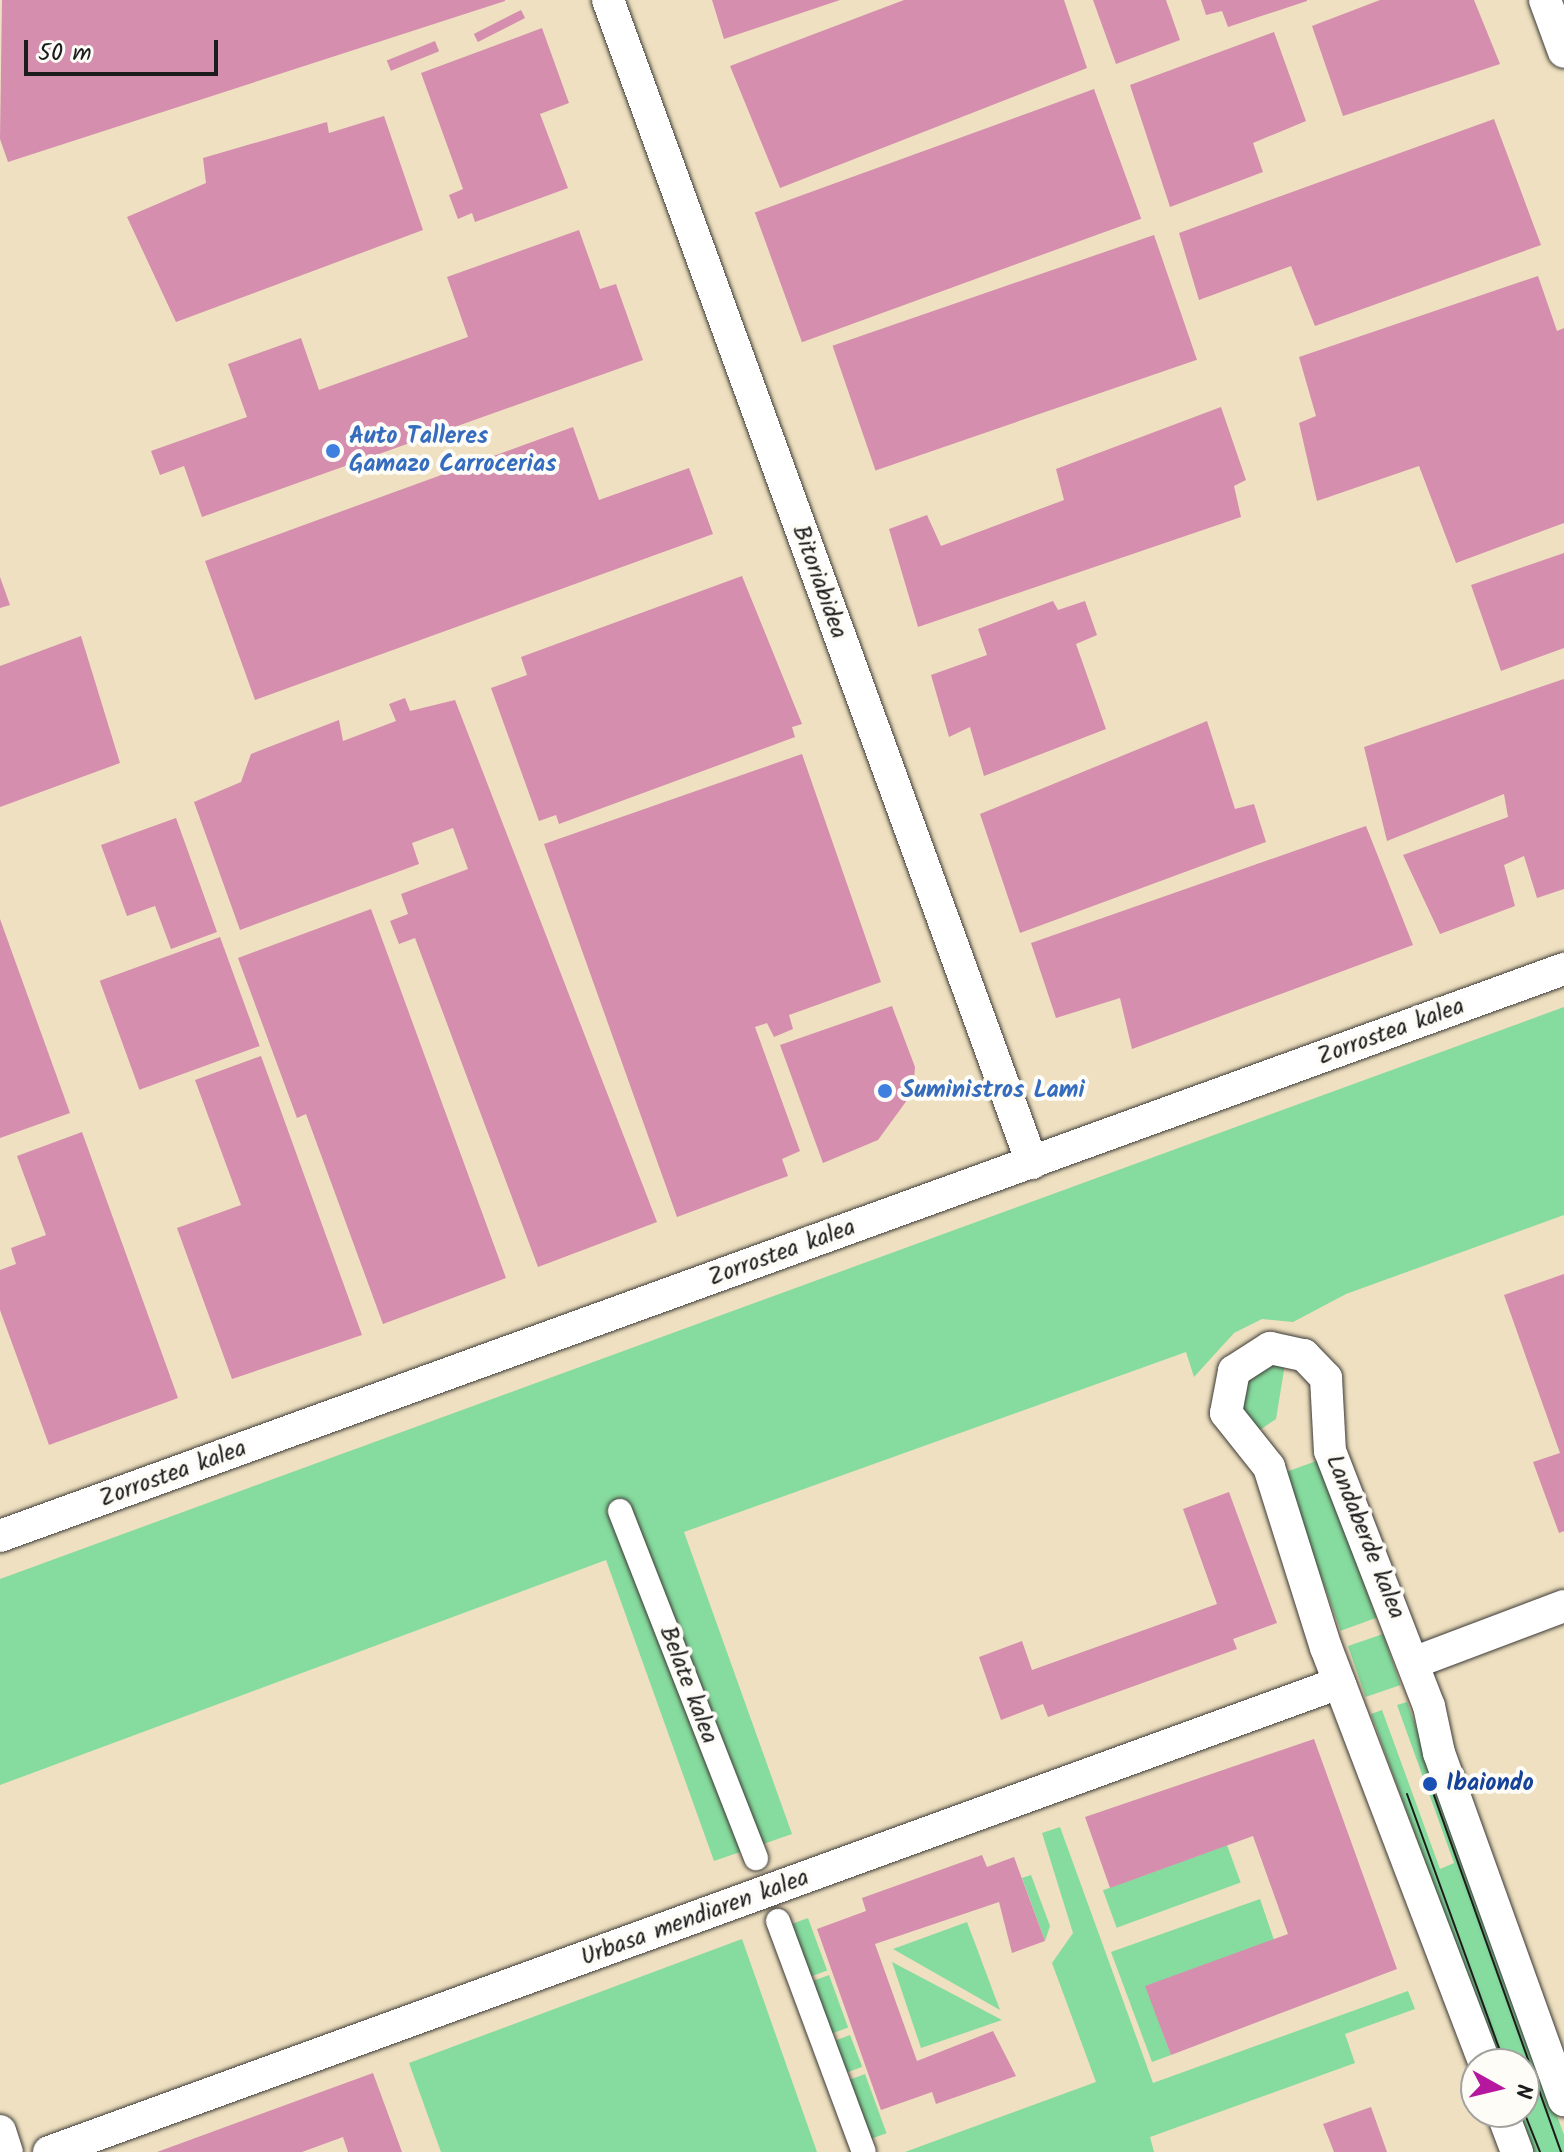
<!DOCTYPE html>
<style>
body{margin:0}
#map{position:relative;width:1564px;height:2152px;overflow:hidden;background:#eee0c0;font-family:Kalam,sans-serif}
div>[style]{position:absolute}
.green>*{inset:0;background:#86db9e;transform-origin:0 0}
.building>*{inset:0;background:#d58eae;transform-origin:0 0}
.roads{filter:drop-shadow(0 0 2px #3c3935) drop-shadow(0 0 2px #3c3935)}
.pedestrian>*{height:24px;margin:-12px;padding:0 12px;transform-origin:12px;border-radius:12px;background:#fff}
.minor>*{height:32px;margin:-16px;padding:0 16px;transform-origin:16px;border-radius:16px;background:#fff}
.tram>*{height:2px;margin:-1px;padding:0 1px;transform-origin:1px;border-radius:1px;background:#1c1c1c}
.dots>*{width:22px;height:22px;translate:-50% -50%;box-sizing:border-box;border:4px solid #fdfcf7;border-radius:50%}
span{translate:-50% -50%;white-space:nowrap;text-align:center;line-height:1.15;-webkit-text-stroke:8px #fdfcf7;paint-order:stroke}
.shop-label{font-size:24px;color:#366cbe;font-weight:700}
.left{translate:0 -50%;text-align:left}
.street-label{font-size:24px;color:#1c1c1c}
.transit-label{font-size:24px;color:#164399;font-weight:700}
.north{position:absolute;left:1460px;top:2048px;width:80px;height:80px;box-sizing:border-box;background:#fdfcf7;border:2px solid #a3a29f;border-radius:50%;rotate:98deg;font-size:22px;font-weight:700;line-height:32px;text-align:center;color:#1c1c1c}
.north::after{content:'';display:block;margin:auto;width:28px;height:36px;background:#b5179e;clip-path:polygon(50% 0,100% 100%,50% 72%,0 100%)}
.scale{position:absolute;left:24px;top:40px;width:194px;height:36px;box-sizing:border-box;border:4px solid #1c1c1c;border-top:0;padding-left:10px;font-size:24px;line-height:28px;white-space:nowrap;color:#1c1c1c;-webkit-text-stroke:6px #fdfcf7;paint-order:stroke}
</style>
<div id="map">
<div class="green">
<div style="clip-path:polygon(1564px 1007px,1564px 1215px,1346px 1294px,1293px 1322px,1262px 1319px,1234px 1333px,1194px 1377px,1186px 1352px,684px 1532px,792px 1834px,714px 1861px,606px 1560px,0 1785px,0 1579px)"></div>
<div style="clip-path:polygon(1272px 1364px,1285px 1364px,1276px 1419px,1255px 1433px,1241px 1412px,1243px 1386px)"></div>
<div style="left:1319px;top:1460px;width:168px;height:38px;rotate:70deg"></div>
<div style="left:1383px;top:1634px;width:54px;height:37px;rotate:71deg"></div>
<div style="clip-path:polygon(1407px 1702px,1564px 2135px,1564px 2152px,1530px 2152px,1516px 2112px,1524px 2112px,1524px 2064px,1499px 2064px,1371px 1714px,1382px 1710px,1440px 1869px,1454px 1863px,1397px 1705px)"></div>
<div style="clip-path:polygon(1060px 1827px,1153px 2083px,1408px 1991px,1415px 2009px,1345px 2034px,1355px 2063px,1150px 2137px,1154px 2152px,905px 2152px,1096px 2082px,1052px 1963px,1073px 1933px,1042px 1833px)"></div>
<div style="left:1227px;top:1845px;width:40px;height:132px;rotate:70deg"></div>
<div style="clip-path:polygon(1031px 1875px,1050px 1926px,1045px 1941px,1022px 1878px)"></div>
<div style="clip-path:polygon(1260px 1899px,1274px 1940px,1146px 1986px,1171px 2055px,1152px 2062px,1111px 1952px)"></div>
<div style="left:808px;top:1918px;width:56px;height:18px;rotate:70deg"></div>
<div style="clip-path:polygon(967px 1922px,1000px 2010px,893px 1949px)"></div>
<div style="clip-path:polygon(742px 1939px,817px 2152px,441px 2152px,409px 2063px)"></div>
<div style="clip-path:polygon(892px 1962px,1002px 2020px,921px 2048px)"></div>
<div style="left:829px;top:1975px;width:56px;height:18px;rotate:70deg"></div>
<div style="left:850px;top:2035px;width:34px;height:17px;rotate:69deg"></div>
<div style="left:865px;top:2074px;width:63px;height:18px;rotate:70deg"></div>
</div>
<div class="building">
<div style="clip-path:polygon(2px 0,505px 0,505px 1px,8px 162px,0 139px)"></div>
<div style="clip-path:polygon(712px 0,840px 0,724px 39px)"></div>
<div style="clip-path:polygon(904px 0,1064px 0,1087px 68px,780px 188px,730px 66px)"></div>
<div style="clip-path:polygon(1093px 0,1166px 0,1180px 40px,1116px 64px)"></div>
<div style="clip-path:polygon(1201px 0,1307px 0,1307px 1px,1228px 27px,1222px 11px,1206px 15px)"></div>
<div style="clip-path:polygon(1380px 0,1474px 0,1500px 64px,1343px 116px,1312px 26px)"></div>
<div style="left:521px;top:10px;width:9px;height:53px;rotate:63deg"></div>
<div style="clip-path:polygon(542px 28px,569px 103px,540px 114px,568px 188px,475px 222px,472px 213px,458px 219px,449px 195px,463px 189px,421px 73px)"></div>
<div style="clip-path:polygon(1274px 32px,1306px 121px,1253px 143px,1263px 172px,1170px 207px,1130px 85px)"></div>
<div style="left:435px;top:41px;width:11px;height:52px;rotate:68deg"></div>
<div style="left:1094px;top:89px;width:138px;height:361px;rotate:70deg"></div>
<div style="clip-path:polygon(384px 116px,423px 230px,176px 322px,127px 217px,206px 183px,203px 158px,327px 122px,329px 133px)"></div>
<div style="clip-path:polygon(1494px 119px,1541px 245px,1315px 326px,1291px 266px,1199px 300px,1179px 233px)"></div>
<div style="clip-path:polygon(579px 230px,600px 289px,616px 284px,643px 360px,202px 517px,184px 466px,160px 475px,151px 451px,247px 417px,228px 364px,301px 338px,319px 390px,468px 337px,447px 277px)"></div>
<div style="left:1154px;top:235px;width:132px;height:340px;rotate:71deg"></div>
<div style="clip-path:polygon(1538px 276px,1557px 331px,1564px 328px,1564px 523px,1456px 563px,1419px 466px,1317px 501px,1299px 423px,1316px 416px,1299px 357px)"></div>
<div style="clip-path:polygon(1221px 407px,1246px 480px,1234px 486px,1241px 517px,918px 627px,889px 529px,927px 515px,941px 546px,1064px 500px,1056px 469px)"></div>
<div style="clip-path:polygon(573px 427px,599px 500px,689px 468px,713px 534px,255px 700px,205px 561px)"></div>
<div style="clip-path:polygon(1564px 553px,1564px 648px,1501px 671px,1471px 585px)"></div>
<div style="clip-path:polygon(742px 576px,802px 724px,792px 727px,795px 737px,559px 824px,556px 815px,539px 821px,491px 688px,527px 675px,521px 657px)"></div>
<div style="clip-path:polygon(0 577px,10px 605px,0 608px)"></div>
<div style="clip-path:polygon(1053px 601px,1058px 610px,1085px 601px,1097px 635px,1076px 644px,1106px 729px,984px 776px,970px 727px,949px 737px,931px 675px,987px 655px,978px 629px)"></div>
<div style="clip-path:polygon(81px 636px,120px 763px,0 807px,0 666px)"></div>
<div style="clip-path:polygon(1564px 679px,1564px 889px,1537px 898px,1524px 856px,1504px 865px,1515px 906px,1440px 934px,1403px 855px,1508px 817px,1504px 794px,1387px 841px,1364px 747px)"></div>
<div style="clip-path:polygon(405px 698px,410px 711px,455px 700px,657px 1222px,538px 1267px,415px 938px,399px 944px,390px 921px,408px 914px,401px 894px,468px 869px,453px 828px,412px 843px,419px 864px,240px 930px,194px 802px,241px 782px,251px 754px,339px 720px,343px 741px,396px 721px,389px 704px)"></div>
<div style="clip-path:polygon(1207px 721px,1235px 809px,1254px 804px,1266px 842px,1020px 933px,980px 814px)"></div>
<div style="clip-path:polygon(802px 754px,881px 982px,789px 1015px,793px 1029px,774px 1037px,767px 1023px,755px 1027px,800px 1151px,782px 1159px,788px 1176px,677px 1217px,544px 844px)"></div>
<div style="clip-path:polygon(176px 818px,217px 932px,171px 949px,155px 906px,127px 916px,101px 845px)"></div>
<div style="clip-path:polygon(1366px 826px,1413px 945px,1132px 1049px,1120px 998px,1056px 1018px,1031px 943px)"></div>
<div style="clip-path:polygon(371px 909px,506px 1278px,383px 1324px,306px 1114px,297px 1118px,238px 958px)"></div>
<div style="clip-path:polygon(0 919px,70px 1113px,0 1138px)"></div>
<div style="left:220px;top:937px;width:116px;height:128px;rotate:70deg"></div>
<div style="clip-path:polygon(892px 1006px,915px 1067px,913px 1092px,878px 1140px,823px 1163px,780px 1045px)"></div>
<div style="clip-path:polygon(261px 1056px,362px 1335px,232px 1379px,177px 1228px,241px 1205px,195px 1080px)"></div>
<div style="clip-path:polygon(82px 1132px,178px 1398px,49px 1445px,0 1310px,0 1270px,16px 1264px,11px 1248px,46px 1235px,17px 1156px)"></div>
<div style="clip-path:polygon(1564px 1274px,1564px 1531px,1559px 1533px,1533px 1462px,1560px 1453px,1504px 1295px)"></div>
<div style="clip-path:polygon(1229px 1492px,1277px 1623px,1233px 1639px,1237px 1649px,1048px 1717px,1043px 1704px,1001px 1720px,979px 1657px,1022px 1641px,1032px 1670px,1217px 1604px,1183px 1509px)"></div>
<div style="clip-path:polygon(1314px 1739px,1397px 1969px,1171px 2055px,1145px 1986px,1288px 1934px,1253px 1836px,1110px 1888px,1085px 1817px)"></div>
<div style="clip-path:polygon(982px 1855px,987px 1867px,1014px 1857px,1045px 1941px,1012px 1953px,999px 1902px,875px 1944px,917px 2061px,993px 2031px,1016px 2076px,936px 2104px,932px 2092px,881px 2110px,817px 1929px,866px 1911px,862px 1898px)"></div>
<div style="clip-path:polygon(373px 2073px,402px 2152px,348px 2152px,343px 2137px,302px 2152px,157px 2152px)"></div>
<div style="clip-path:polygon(1371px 2107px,1387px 2152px,1334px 2152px,1323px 2124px)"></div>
</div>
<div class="roads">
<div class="pedestrian">
<div style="left:620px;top:1511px;width:373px;rotate:68.6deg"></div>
<div style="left:778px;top:1921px;width:246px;rotate:69.6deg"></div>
</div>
<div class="minor">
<div style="left:608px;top:0;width:1238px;rotate:69.97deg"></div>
<div style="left:1545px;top:0;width:55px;rotate:69.9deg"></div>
<div style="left:0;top:1536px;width:1664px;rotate:-19.93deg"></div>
<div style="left:1413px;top:1663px;width:161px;rotate:-20.7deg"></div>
<div style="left:1485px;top:2064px;width:445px;rotate:-110.9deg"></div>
<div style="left:1326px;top:1648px;width:190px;rotate:-107.5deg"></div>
<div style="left:1269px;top:1467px;width:69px;rotate:-128.5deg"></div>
<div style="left:1226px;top:1413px;width:43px;rotate:-79.2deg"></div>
<div style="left:1234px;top:1371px;width:43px;rotate:-32.6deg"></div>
<div style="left:1270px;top:1348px;width:35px;rotate:12deg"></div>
<div style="left:1304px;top:1355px;width:32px;rotate:46deg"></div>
<div style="left:1326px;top:1378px;width:73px;rotate:86.9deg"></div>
<div style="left:1330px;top:1451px;width:274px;rotate:68.8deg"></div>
<div style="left:1429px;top:1706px;width:48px;rotate:78deg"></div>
<div style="left:1439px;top:1753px;width:369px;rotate:70.2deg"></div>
<div style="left:1502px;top:2112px;width:43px;rotate:69.4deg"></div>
<div style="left:0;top:2131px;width:22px;rotate:72deg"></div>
<div style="left:49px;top:2152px;width:1373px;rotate:-19.98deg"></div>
</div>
</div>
<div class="tram">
<div style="left:1430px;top:1784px;width:391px;rotate:70.4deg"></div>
<div style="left:1407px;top:1794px;width:287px;rotate:70.1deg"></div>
<div style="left:1524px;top:2112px;width:43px;rotate:68.2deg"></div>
</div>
<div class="dots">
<div style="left:333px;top:451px;background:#3f7fe0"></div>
<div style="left:885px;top:1091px;background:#3f7fe0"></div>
<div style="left:1430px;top:1784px;background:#1a4fb4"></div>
</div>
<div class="shop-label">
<span class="left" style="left:349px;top:451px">Auto Talleres<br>Gamazo Carrocerias</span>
<span class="left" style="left:901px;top:1091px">Suministros Lami</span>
</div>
<div class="street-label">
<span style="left:819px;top:582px;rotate:70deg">Bitoriabidea</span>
<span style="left:1391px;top:1032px;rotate:-20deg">Zorrostea kalea</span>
<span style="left:782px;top:1253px;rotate:-20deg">Zorrostea kalea</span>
<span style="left:173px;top:1474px;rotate:-20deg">Zorrostea kalea</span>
<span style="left:1365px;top:1537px;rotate:68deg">Landaberde kalea</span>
<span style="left:688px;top:1685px;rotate:69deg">Belate kalea</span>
<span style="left:695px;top:1918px;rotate:-20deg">Urbasa mendiaren kalea</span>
</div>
<div class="transit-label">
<span class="left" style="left:1446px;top:1784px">Ibaiondo</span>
</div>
<div class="north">N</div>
<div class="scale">50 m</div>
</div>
